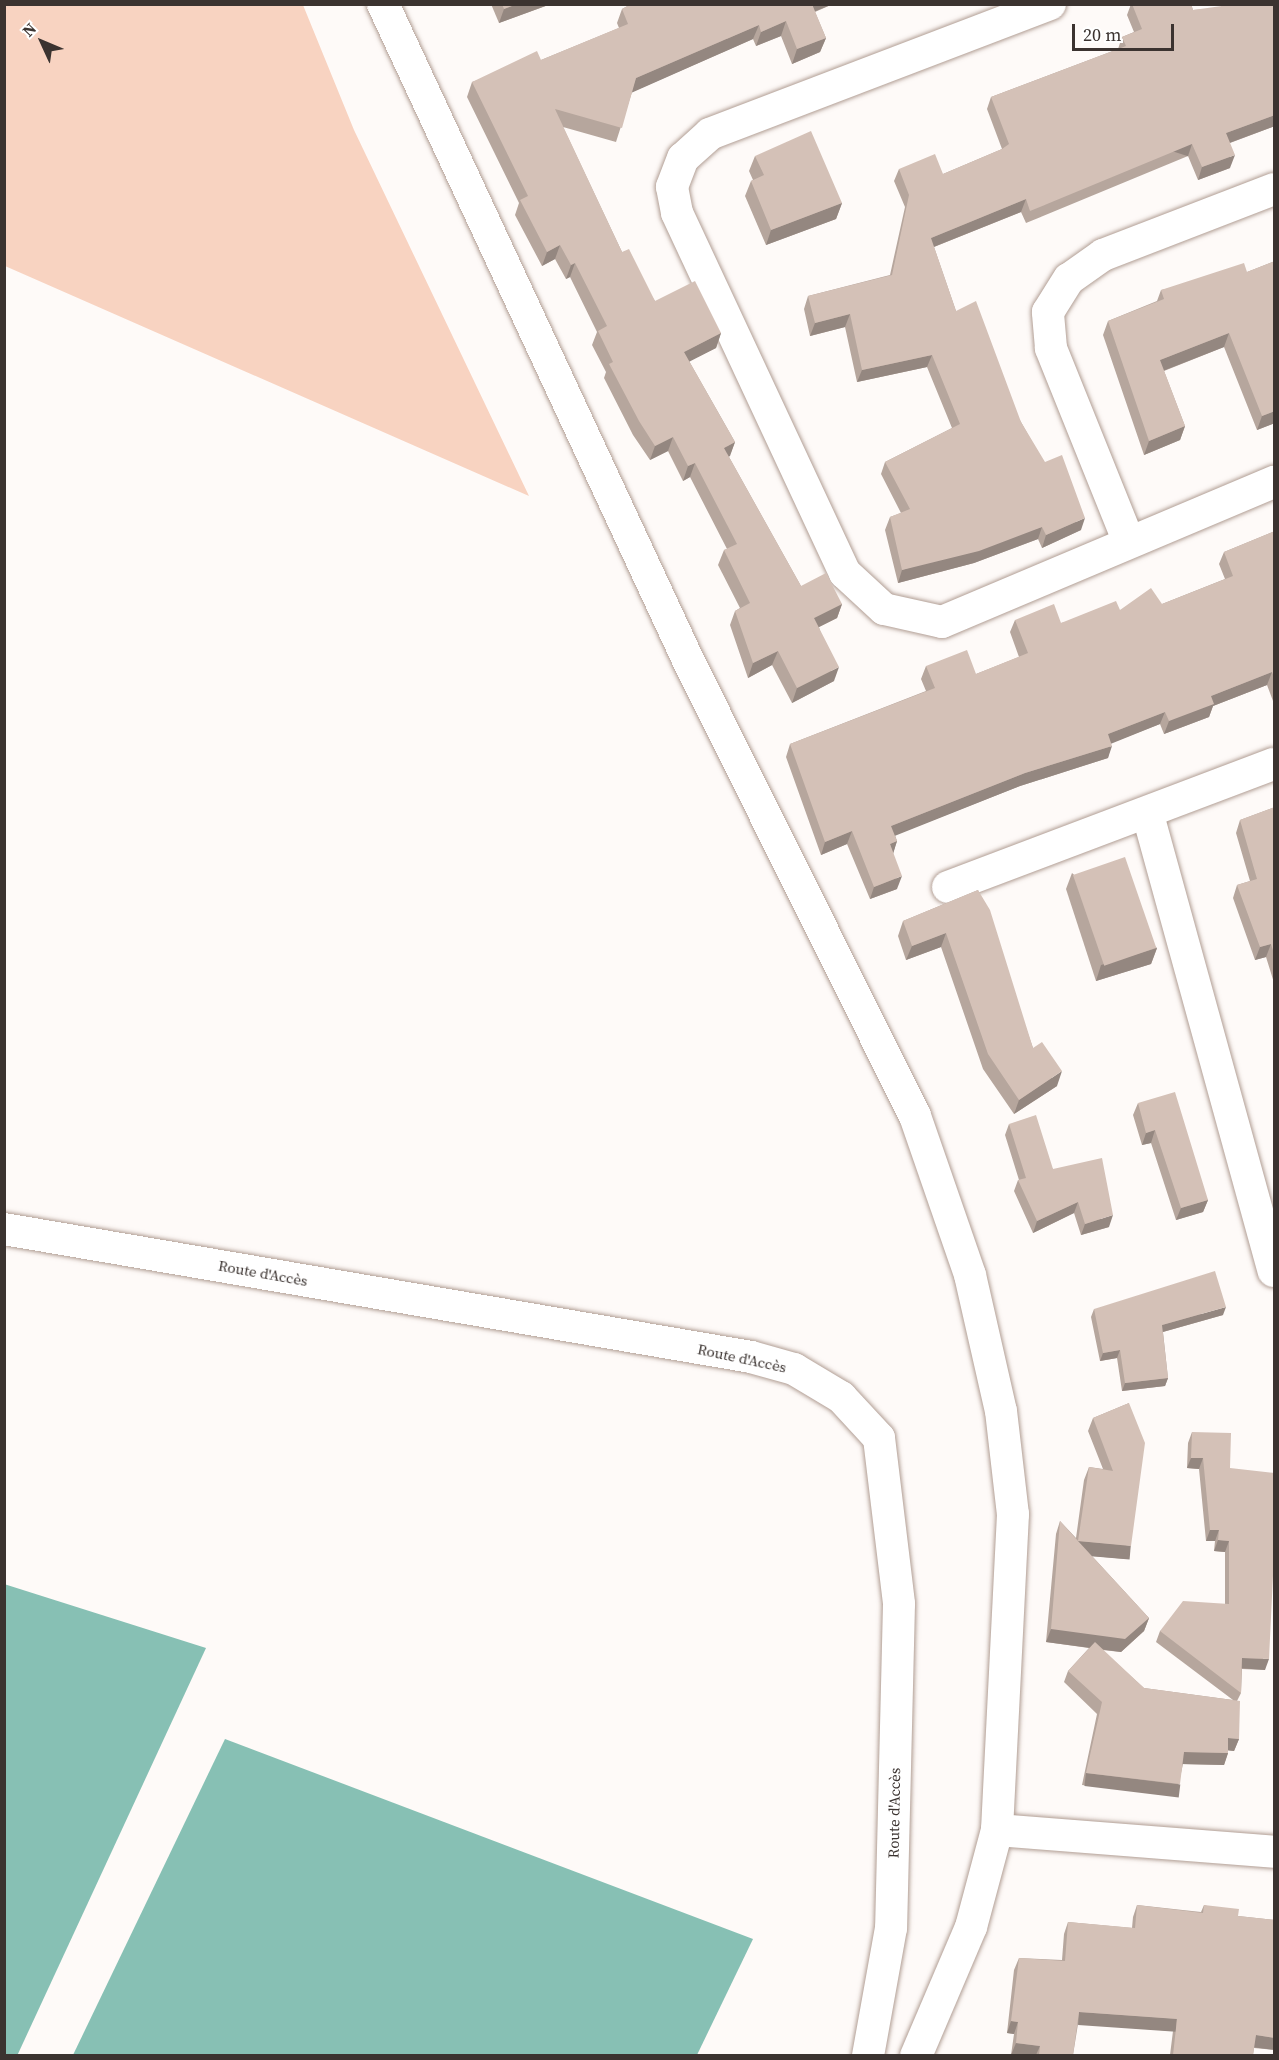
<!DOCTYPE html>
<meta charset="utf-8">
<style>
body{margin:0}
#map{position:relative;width:1279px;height:2060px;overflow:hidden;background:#fefaf8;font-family:"Source Serif 4",serif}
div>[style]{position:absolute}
.green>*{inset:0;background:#f8d3c1}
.water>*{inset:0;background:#87c0b4}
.roads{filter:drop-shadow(0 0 2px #b19e94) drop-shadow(0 0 2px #b19e94)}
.minor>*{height:32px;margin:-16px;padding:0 16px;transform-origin:16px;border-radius:16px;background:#fff}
.wall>*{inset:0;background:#b6a69d}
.shaded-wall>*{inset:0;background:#948780;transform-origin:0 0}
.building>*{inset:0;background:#d4c1b7;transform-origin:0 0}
span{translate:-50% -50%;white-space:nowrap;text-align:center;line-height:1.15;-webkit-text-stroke:4.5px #fff;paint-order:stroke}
.street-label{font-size:15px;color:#3b3330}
.frame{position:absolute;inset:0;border:6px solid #3b3330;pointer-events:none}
.north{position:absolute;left:12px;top:12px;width:60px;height:60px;-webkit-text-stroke:4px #fff;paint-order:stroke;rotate:314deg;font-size:16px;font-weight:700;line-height:24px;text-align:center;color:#3b3330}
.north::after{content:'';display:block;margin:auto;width:21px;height:27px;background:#3b3330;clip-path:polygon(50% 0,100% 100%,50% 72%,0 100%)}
.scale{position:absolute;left:1072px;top:24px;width:102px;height:27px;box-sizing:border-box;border:3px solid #3b3330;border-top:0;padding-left:8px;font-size:18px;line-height:21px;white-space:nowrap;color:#3b3330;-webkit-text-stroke:4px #fff;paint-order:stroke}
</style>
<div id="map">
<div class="green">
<div style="clip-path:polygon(5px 4px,303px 5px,354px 130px,529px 496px,5px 266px)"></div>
</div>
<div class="water">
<div style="clip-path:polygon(4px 1584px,206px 1648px,17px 2056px,4px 2055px)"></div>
<div style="clip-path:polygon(225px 1739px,753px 1939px,697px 2055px,73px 2055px)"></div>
</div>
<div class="roads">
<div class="minor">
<div style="left:383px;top:4px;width:723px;rotate:65.06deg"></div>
<div style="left:688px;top:660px;width:509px;rotate:63.54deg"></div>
<div style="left:915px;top:1116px;width:168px;rotate:70.9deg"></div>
<div style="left:970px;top:1275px;width:139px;rotate:77.2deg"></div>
<div style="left:1001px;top:1411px;width:104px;rotate:83.4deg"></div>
<div style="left:1013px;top:1514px;width:316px;rotate:92.9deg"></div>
<div style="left:997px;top:1830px;width:100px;rotate:105deg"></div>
<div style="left:971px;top:1927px;width:140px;rotate:113.1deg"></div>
<div style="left:1050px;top:4px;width:364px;rotate:159.1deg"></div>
<div style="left:710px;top:134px;width:36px;rotate:138deg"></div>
<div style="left:683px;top:158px;width:31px;rotate:111deg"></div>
<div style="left:672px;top:187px;width:26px;rotate:79deg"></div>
<div style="left:677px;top:213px;width:397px;rotate:65deg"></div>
<div style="left:845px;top:573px;width:53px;rotate:42.7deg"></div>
<div style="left:884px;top:609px;width:59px;rotate:12.6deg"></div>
<div style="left:942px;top:622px;width:360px;rotate:-22.9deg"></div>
<div style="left:1128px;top:540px;width:207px;rotate:-111.9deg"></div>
<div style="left:1051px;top:348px;width:36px;rotate:-95deg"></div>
<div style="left:1048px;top:312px;width:39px;rotate:-58deg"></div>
<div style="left:1069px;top:279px;width:42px;rotate:-35.2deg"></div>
<div style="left:1103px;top:255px;width:183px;rotate:-21.1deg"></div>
<div style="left:1148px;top:815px;width:473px;rotate:74.6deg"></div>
<div style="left:948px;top:887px;width:348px;rotate:-20.7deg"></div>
<div style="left:4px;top:1229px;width:758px;rotate:9.72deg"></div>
<div style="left:751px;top:1357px;width:45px;rotate:15.6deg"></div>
<div style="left:794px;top:1369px;width:55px;rotate:30.8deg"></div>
<div style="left:841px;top:1397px;width:56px;rotate:47.2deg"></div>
<div style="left:879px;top:1438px;width:167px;rotate:83.1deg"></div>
<div style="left:899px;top:1604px;width:324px;rotate:91.4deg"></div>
<div style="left:891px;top:1928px;width:130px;rotate:100.2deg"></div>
<div style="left:997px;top:1830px;width:278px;rotate:4.5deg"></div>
</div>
</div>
<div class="wall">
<div style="clip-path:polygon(491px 4px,551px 4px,499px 23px)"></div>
<div style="clip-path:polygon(631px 4px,833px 4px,815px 12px,826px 38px,820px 52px,792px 64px,781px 36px,756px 46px,753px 39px,632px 92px,616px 142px,563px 127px,622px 252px,655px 301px,721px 333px,716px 348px,689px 361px,735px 442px,729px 457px,801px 586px,842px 604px,837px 618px,819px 627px,834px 681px,792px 703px,772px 665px,748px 678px,730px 625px,735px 611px,740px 608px,718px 565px,724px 550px,727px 549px,690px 477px,683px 481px,668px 451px,650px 460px,633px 435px,604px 378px,606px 372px,592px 345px,597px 332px,570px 277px,566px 279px,555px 259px,542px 266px,515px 215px,519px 203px,467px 97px,472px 82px,541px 60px,619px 28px,617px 23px,622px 9px)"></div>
<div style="clip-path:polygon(1131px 4px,1191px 4px,1193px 10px,1275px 4px,1275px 126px,1230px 143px,1230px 168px,1198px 180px,1188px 156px,1026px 223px,1021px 212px,934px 247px,956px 311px,1021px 422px,1081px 530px,1042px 548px,1038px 539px,974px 563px,898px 583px,885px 530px,890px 517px,901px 513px,881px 474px,885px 462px,952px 428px,927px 367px,857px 382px,845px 327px,810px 336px,804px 309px,808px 296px,890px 275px,905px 207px,894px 181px,899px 169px,943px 174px,1002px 149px,987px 109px,991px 97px,1118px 49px,1122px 37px,1134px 32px,1127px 15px)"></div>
<div style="clip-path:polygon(755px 156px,842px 203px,836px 219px,766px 245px,745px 196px,751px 181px,753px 180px,749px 171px)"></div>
<div style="clip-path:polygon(1275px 261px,1275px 423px,1257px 430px,1224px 347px,1164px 371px,1185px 426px,1180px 440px,1144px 455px,1103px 335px,1108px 321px,1157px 301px,1161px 290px,1247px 272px)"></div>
<div style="clip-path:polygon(1275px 531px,1275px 700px,1273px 701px,1267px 685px,1213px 706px,1209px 717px,1164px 734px,1160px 724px,1111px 743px,1108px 758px,1020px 786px,895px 835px,897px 841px,893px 853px,897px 889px,870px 899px,847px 844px,821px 855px,786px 757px,790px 744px,926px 691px,921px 679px,926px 666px,976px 674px,1019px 657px,1010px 632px,1015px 620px,1061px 623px,1120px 610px,1162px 604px,1225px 579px,1219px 564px,1224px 552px)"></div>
<div style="clip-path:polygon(1275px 807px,1275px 986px,1266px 957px,1255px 960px,1233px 898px,1237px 885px,1250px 881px,1236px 833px,1240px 820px)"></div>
<div style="clip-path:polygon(1072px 873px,1157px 948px,1151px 964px,1096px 981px,1066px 889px)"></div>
<div style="clip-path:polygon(978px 890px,1033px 1048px,1057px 1086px,1014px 1114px,983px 1069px,941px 947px,906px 960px,898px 936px,903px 921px)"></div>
<div style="clip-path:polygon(1138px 1103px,1208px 1200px,1203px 1212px,1176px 1220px,1151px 1143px,1142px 1145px,1133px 1115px)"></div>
<div style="clip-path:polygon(1009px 1124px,1053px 1169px,1109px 1227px,1081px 1235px,1074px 1213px,1033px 1233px,1014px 1191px,1018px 1180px,1019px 1180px,1005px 1135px)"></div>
<div style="clip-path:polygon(1094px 1309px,1223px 1315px,1163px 1332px,1168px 1378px,1165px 1386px,1122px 1391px,1117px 1358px,1100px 1361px,1091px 1317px)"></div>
<div style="clip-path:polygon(1129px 1403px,1126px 1559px,1092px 1556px,1149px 1618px,1144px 1631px,1121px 1652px,1102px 1650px,1144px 1688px,1233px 1700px,1156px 1642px,1160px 1631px,1225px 1604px,1225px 1552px,1214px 1551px,1215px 1541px,1206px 1541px,1199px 1469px,1187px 1468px,1188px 1443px,1192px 1432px,1230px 1468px,1265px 1670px,1242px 1669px,1241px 1693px,1237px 1701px,1239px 1739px,1234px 1751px,1228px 1750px,1228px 1753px,1224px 1765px,1183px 1764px,1176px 1796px,1082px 1785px,1097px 1714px,1064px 1682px,1068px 1671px,1089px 1648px,1046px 1642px,1056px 1534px,1060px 1521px,1076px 1538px,1084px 1480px,1089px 1467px,1103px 1469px,1088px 1431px,1093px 1418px)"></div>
<div style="clip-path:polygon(1137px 1905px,1201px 1912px,1204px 1905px,1238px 1916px,1275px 1920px,1275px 2050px,1254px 2048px,1253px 2055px,1170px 2055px,1173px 2031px,1078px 2024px,1073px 2055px,1011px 2055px,1014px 2034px,1007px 2033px,1014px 1970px,1019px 1958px,1062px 1960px,1064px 1934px,1068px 1922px,1132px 1928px,1133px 1917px)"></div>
</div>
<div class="shaded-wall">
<div style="clip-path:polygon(517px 4px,551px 4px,499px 23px,504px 9px)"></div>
<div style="clip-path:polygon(810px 4px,833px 4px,806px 15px)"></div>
<div style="clip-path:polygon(786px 21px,781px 36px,756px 46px,761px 32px)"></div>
<div style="clip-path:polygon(759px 25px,753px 39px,631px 93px,636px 78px)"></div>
<div style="clip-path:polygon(826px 38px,820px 52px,792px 64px,797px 49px)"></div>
<div style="clip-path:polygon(1275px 115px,1275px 126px,1221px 146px,1226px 133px)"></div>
<div style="left:1192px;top:144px;width:13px;height:175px;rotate:108deg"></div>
<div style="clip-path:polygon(1235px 155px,1230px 168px,1198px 180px,1202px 167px)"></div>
<div style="clip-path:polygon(1026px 199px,1021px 212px,926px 250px,931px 238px)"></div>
<div style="clip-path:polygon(842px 203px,836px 219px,766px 245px,771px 230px)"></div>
<div style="clip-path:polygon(560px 245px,555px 259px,542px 266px,547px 252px)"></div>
<div style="clip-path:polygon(575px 263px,570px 277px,566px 279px,571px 265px)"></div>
<div style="clip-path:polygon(850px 314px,845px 327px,810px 336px,815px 323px)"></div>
<div style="clip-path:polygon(721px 333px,716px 348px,679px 367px,684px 352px)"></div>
<div style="clip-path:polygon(1229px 333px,1224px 347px,1155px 374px,1160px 360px)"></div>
<div style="clip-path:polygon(932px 355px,927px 367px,857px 382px,862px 370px)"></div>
<div style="clip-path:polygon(1275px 411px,1275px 423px,1257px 430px,1262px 416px)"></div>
<div style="clip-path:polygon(1185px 426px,1180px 440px,1144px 455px,1149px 441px)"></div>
<div style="clip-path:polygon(673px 437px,668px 451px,650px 460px,655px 446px)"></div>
<div style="clip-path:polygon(735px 442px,730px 456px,718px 462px,724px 448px)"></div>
<div style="clip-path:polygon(695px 463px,690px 477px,683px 481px,688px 466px)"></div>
<div style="clip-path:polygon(1085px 518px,1081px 530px,1042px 548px,1046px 535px)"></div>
<div style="clip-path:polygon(1042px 527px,1038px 539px,974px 563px,898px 583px,902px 570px)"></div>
<div style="clip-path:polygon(842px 604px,837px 618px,809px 632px,814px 618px)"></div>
<div style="clip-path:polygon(778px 651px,772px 665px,748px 678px,753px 663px)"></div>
<div style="clip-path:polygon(839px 667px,834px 681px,792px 703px,797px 688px)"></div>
<div style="clip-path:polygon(1272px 672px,1267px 685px,1213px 706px,1209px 717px,1164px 734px,1169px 721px,1211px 696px)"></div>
<div style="clip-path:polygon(1165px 712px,1160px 724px,1103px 747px,1108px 734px)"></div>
<div style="clip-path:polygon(1112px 746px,1108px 758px,1020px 786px,887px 839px,891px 826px,1025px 773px)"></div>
<div style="clip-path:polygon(852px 831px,847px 844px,821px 855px,825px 842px)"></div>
<div style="clip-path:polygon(897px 841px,893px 854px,890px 844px)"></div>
<div style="clip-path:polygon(902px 876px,897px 889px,870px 899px,874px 887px)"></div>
<div style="clip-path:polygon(946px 933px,941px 947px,906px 960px,912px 946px)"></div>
<div style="clip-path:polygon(1271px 944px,1266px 957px,1255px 960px,1260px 947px)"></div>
<div style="clip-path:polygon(1157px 948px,1151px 964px,1096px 981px,1101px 965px)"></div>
<div style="clip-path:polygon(1062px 1071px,1057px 1086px,1014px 1114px,1019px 1100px)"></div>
<div style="clip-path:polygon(1155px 1130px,1151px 1143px,1142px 1145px,1146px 1133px)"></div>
<div style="clip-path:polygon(1208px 1200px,1203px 1212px,1176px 1220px,1181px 1208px)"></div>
<div style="clip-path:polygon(1078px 1202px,1074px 1213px,1033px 1233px,1037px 1221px)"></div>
<div style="clip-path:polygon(1113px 1215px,1109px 1227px,1081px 1235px,1085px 1224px)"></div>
<div style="clip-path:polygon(1226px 1307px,1223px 1315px,1159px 1333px,1162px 1325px)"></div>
<div style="clip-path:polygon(1120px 1350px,1117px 1358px,1100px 1361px,1103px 1353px)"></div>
<div style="clip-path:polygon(1168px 1378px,1165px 1386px,1122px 1391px,1125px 1383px)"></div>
<div style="clip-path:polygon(1191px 1458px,1203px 1458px,1199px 1469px,1187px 1468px)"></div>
<div style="clip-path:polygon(1210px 1530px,1219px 1530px,1215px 1541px,1206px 1541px)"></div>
<div style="clip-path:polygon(1218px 1540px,1229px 1541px,1225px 1552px,1214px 1551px)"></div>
<div style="left:1078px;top:1541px;width:53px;height:14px;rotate:5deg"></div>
<div style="clip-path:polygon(1149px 1618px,1144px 1631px,1121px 1652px,1046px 1642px,1051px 1629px)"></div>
<div style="clip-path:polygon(1242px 1658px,1269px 1659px,1265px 1670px,1238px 1668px)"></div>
<div style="clip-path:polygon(1228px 1738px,1239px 1739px,1234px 1751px,1224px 1750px)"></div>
<div style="clip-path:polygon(1184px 1752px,1228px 1753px,1224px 1765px,1180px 1764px)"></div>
<div style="left:1086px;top:1773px;width:95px;height:13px;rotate:7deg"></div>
<div style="left:1079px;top:2012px;width:98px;height:13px;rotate:4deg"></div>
<div style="clip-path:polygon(1011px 2021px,1018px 2022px,1014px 2034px,1007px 2033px)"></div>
<div style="clip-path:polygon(1256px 2035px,1275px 2038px,1275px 2050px,1251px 2047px)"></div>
<div style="clip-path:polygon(1016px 2043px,1040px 2046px,1036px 2055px,1011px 2055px)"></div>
</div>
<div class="building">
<div style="clip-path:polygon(502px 4px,517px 4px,504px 9px)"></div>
<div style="clip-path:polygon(631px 4px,812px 4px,826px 38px,797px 49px,786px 21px,761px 32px,759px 25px,636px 78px,622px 128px,555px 109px,622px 252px,629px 249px,655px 301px,695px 281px,721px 333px,684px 352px,735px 442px,724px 448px,801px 586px,826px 573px,842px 604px,814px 618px,839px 667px,797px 688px,778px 651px,753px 663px,735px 611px,750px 603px,724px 550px,737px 544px,695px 463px,688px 466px,673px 437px,655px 446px,639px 421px,609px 364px,613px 362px,598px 331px,607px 326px,575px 263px,571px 265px,560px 245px,547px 252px,520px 200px,528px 196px,472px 82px,537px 51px,541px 60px,628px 24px,622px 9px)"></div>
<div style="clip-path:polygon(1132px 4px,1191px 4px,1193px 10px,1236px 4px,1275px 4px,1275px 115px,1226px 133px,1235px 155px,1202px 167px,1192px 144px,1030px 211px,1026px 199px,931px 238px,956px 311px,976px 301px,1021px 422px,1045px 462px,1062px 455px,1085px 518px,1046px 535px,1042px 527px,979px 551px,902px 570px,890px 517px,910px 509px,885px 462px,960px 424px,932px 355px,862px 370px,850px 314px,815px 323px,808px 296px,892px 275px,909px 195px,899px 169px,935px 154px,943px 174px,1002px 149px,1009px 144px,991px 97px,1126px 46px,1122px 37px,1142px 29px)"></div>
<div style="clip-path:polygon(811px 131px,842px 203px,771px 230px,751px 181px,764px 175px,755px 156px)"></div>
<div style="clip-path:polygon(1275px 261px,1275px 411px,1262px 416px,1229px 333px,1160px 360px,1185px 426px,1149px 441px,1108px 321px,1164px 299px,1161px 290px,1244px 263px,1247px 272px)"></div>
<div style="clip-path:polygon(1275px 531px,1275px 679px,1272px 672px,1211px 696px,1214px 704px,1169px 721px,1165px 712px,1108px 734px,1112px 746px,1025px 773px,891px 826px,897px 841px,890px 844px,902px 876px,874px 887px,852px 831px,825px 842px,790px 744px,935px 688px,926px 666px,967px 650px,976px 674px,1028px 653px,1015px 620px,1054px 604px,1061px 623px,1116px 601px,1120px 610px,1151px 588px,1162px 604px,1233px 576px,1224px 552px)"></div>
<div style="clip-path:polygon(1275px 807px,1275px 957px,1271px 944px,1260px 947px,1237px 885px,1257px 879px,1240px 820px)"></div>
<div style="left:1125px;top:857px;width:96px;height:55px;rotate:71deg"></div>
<div style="clip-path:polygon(978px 890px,990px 910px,1033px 1048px,1042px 1042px,1062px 1071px,1019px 1100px,988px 1054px,946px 933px,912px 946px,903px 921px)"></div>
<div style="clip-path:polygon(1175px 1092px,1208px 1200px,1181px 1208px,1155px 1130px,1146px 1133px,1138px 1103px)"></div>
<div style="clip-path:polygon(1036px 1115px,1053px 1169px,1102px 1158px,1113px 1215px,1085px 1224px,1078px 1202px,1037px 1221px,1018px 1180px,1026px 1178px,1009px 1124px)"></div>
<div style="clip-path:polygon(1215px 1271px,1226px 1307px,1162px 1325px,1168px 1378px,1125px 1383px,1120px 1350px,1103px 1353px,1094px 1309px)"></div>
<div style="clip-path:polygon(1129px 1403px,1145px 1443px,1131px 1546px,1078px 1541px,1149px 1618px,1125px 1639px,1051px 1629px,1060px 1521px,1078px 1541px,1089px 1467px,1113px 1471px,1093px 1418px)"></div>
<div style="clip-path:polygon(1192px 1432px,1231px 1433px,1230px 1468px,1275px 1473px,1275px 1534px,1269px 1659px,1242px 1658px,1241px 1693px,1160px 1631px,1183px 1601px,1229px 1604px,1229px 1541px,1218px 1540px,1219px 1530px,1210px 1530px,1203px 1458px,1191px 1458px)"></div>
<div style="clip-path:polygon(1095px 1642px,1144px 1688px,1240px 1701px,1239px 1739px,1228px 1738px,1228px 1753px,1184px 1752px,1180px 1784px,1086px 1773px,1102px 1702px,1068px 1671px)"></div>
<div style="clip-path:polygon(1137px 1905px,1203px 1913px,1204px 1905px,1239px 1909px,1238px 1916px,1275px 1920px,1275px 2038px,1256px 2035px,1253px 2055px,1173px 2055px,1177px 2019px,1079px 2012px,1073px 2055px,1039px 2055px,1040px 2046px,1016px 2043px,1018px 2022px,1011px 2021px,1019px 1958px,1065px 1961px,1068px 1922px,1135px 1928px)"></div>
</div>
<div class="street-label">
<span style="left:263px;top:1273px;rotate:10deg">Route d'Accès</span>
<span style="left:742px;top:1358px;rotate:12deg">Route d'Accès</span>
<span style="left:894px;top:1813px;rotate:-89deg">Route d'Accès</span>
</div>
<div class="frame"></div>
<div class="north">N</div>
<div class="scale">20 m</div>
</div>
